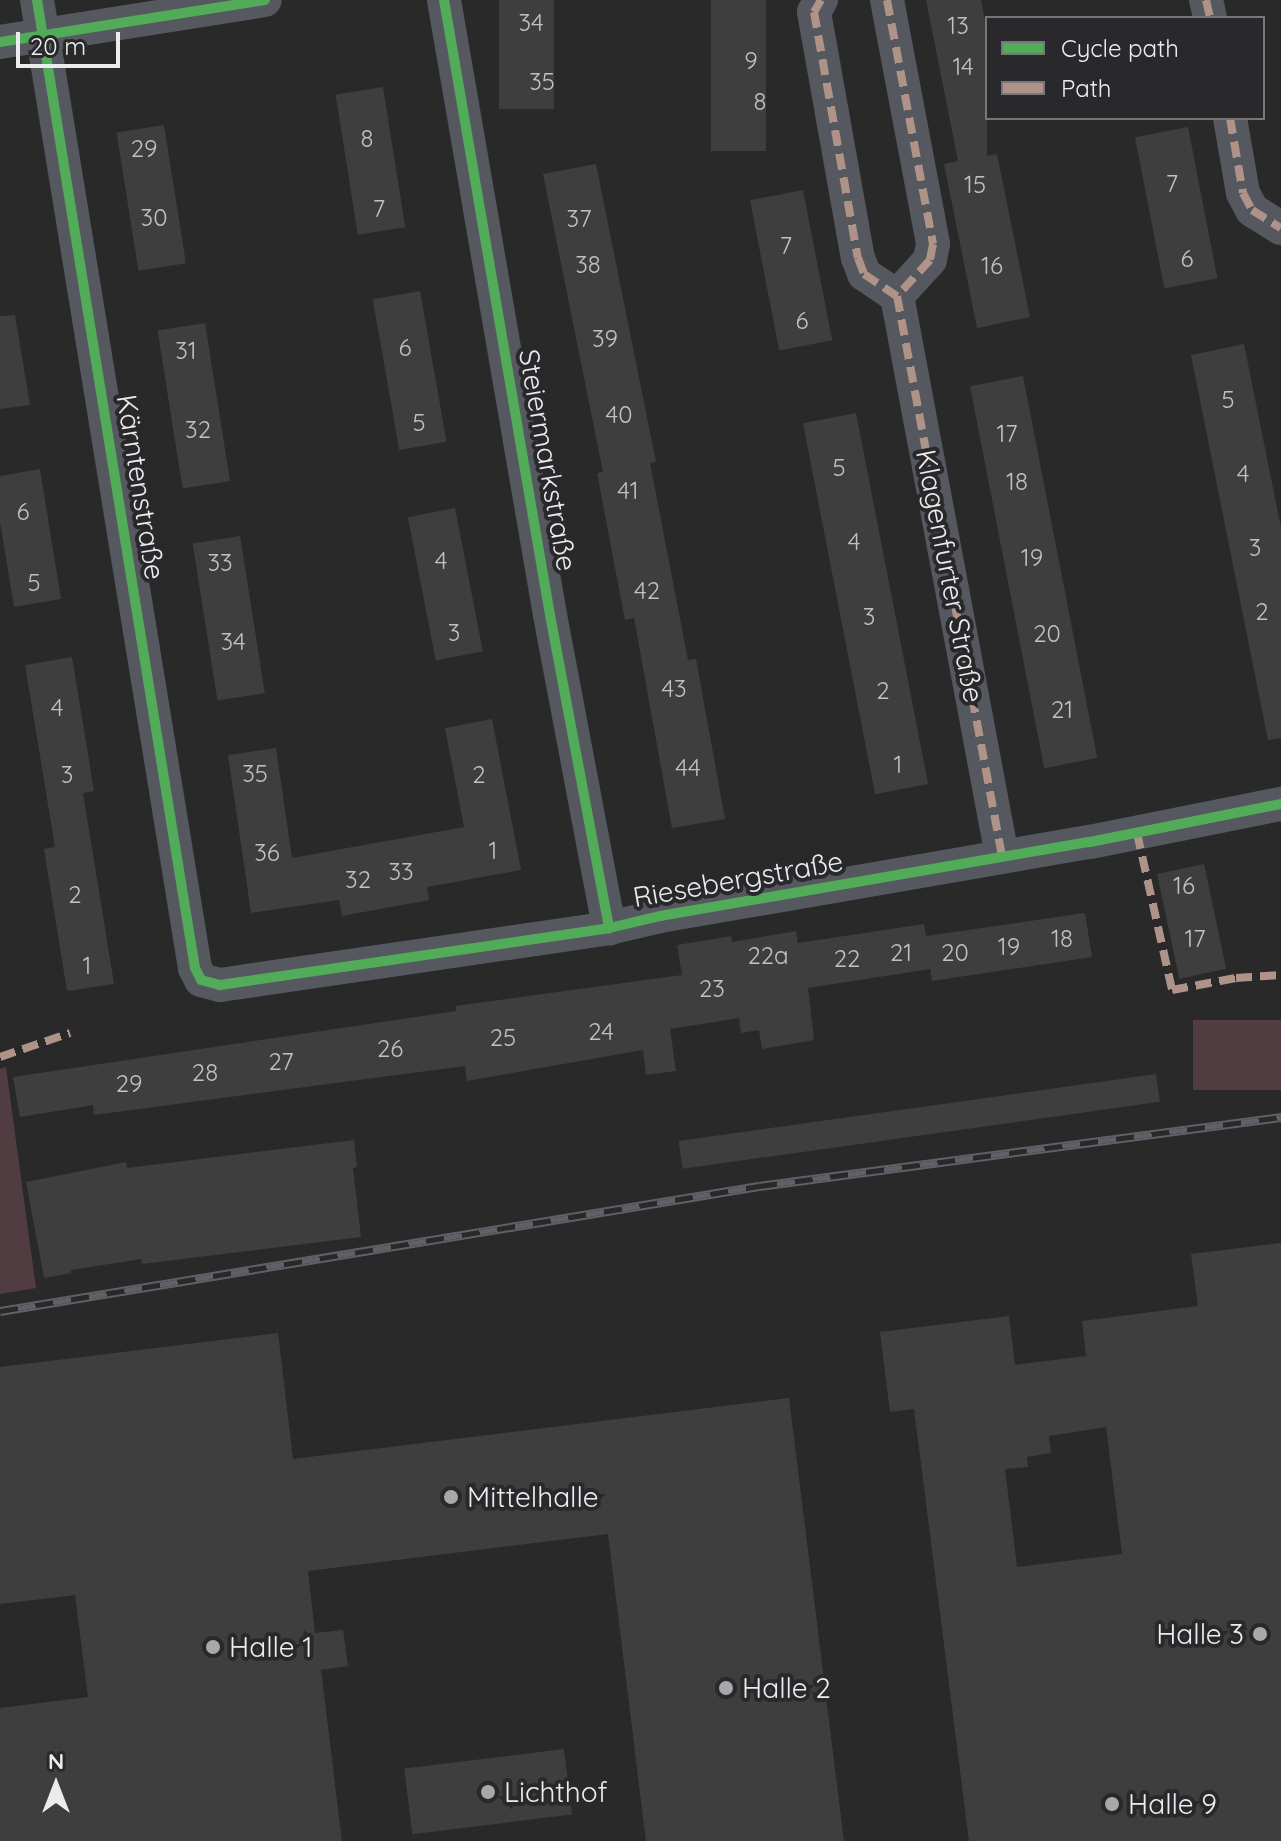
<!DOCTYPE html>
<meta charset="utf-8">
<style>
body{margin:0}
#map{position:relative;width:1281px;height:1841px;overflow:hidden;background:#29292a;font-family:Quicksand,sans-serif}
div>[style]{position:absolute}
.green>*{inset:0;background:#513c42;transform-origin:0 0}
.building>*{inset:0;background:#3f3e3f;transform-origin:0 0}
.minor>*{height:34px;margin:-17px;padding:0 17px;transform-origin:17px;border-radius:17px;background:#565860}
.rail>*{height:9px;margin-top:-4.5px;transform-origin:0;background:repeating-linear-gradient(90deg,#29282b 0 18px,#606066 0 36px);box-sizing:border-box;border-block:2px solid #606066}
.quiet>*{height:8px;margin-top:-4px;transform-origin:0;background:repeating-linear-gradient(90deg,#af9288 0 16px,transparent 0 24px)}
.cycleway>*{height:10px;margin:-5px;padding:0 5px;transform-origin:5px;border-radius:5px;background:#51ab58}
.dots>*{width:22px;height:22px;translate:-50% -50%;box-sizing:border-box;border:4px solid #29282b;border-radius:50%}
span{translate:-50% -50%;white-space:nowrap;text-align:center;line-height:1.15;-webkit-text-stroke:8px #29282b;paint-order:stroke}
.number-label{font-size:24px;color:#c1c0c2}
.number-label span{-webkit-text-stroke-width:0}
.street-label{font-size:28px;color:#ecebed}
.poi-label{font-size:28px;color:#ecebed}
.left{translate:0 -50%;text-align:left}
.right{translate:-100% -50%;text-align:right}
.legend{position:absolute;left:985px;top:16px;width:280px;height:104px;box-sizing:border-box;background:#29282b;border:2px solid #777679;margin:0;padding:10px 14px;list-style:none;font-size:24px;color:#ecebed}
.legend li{display:flex;align-items:center;gap:16px;height:40px}
.legend b{width:40px;border:2px solid #777679}
.north{position:absolute;left:16px;top:1745px;width:80px;height:80px;-webkit-text-stroke:6px #29282b;paint-order:stroke;rotate:0deg;font-size:22px;font-weight:700;line-height:32px;text-align:center;color:#ecebed}
.north::after{content:'';display:block;margin:auto;width:28px;height:36px;background:#ecebed;clip-path:polygon(50% 0,100% 100%,50% 72%,0 100%)}
.scale{position:absolute;left:16px;top:32px;width:104px;height:36px;box-sizing:border-box;border:4px solid #ecebed;border-top:0;padding-left:10px;font-size:24px;line-height:28px;white-space:nowrap;color:#ecebed;-webkit-text-stroke:6px #29282b;paint-order:stroke}
</style>
<div id="map">
<div class="green">
<div style="left:1281px;top:1020px;width:70px;height:88px;rotate:90deg"></div>
<div style="clip-path:polygon(6px 1067px,36px 1288px,0 1294px,0 1069px)"></div>
</div>
<div class="building">
<div style="left:499px;top:0;width:55px;height:109px"></div>
<div style="left:711px;top:0;width:55px;height:151px"></div>
<div style="clip-path:polygon(926px 0,981px 0,987px 31px,987px 156px,997px 154px,1030px 317px,977px 328px,944px 164px,958px 161px)"></div>
<div style="left:383px;top:87px;width:142px;height:48px;rotate:81deg"></div>
<div style="left:164px;top:125px;width:140px;height:48px;rotate:81deg"></div>
<div style="left:1188px;top:127px;width:154px;height:54px;rotate:79deg"></div>
<div style="clip-path:polygon(596px 164px,656px 462px,650px 463px,688px 660px,696px 659px,725px 819px,672px 828px,634px 618px,625px 620px,597px 473px,603px 472px,543px 174px)"></div>
<div style="left:803px;top:190px;width:153px;height:54px;rotate:79deg"></div>
<div style="left:420px;top:291px;width:153px;height:48px;rotate:80deg"></div>
<div style="clip-path:polygon(15px 315px,30px 405px,0 409px,0 316px)"></div>
<div style="left:205px;top:323px;width:160px;height:48px;rotate:81deg"></div>
<div style="clip-path:polygon(1244px 344px,1281px 528px,1281px 738px,1268px 740px,1191px 355px)"></div>
<div style="left:1023px;top:376px;width:389px;height:54px;rotate:79deg"></div>
<div style="left:856px;top:413px;width:378px;height:54px;rotate:79deg"></div>
<div style="clip-path:polygon(40px 469px,61px 599px,14px 607px,0 522px,0 476px)"></div>
<div style="left:455px;top:508px;width:146px;height:48px;rotate:79deg"></div>
<div style="left:240px;top:536px;width:159px;height:48px;rotate:81deg"></div>
<div style="clip-path:polygon(72px 657px,94px 791px,83px 793px,114px 984px,67px 991px,44px 849px,55px 847px,25px 665px)"></div>
<div style="clip-path:polygon(492px 719px,521px 870px,427px 887px,429px 900px,342px 916px,339px 900px,251px 913px,228px 755px,276px 748px,292px 858px,464px 827px,445px 728px)"></div>
<div style="left:1204px;top:864px;width:107px;height:48px;rotate:78deg"></div>
<div style="clip-path:polygon(1085px 913px,1092px 957px,932px 981px,930px 969px,808px 988px,814px 1040px,762px 1049px,759px 1030px,741px 1033px,739px 1018px,670px 1029px,676px 1071px,646px 1075px,643px 1050px,467px 1081px,465px 1066px,94px 1115px,93px 1105px,20px 1117px,13px 1077px,456px 1011px,456px 1006px,682px 975px,677px 945px,731px 936px,732px 942px,796px 931px,798px 943px,924px 924px,926px 936px)"></div>
<div style="left:1156px;top:1074px;width:28px;height:482px;rotate:82deg"></div>
<div style="clip-path:polygon(354px 1140px,357px 1167px,353px 1168px,361px 1237px,142px 1264px,141px 1259px,71px 1270px,71px 1273px,44px 1278px,26px 1182px,126px 1162px,127px 1168px)"></div>
<div style="clip-path:polygon(evenodd,1281px 1243px,1281px 1841px,969px 1841px,914px 1409px,890px 1412px,880px 1332px,1009px 1316px,1015px 1365px,1086px 1356px,1082px 1321px,1198px 1306px,1191px 1254px,1281px 1243px,1106px 1427px,1122px 1554px,1017px 1567px,1005px 1469px,1028px 1467px,1027px 1457px,1051px 1453px,1049px 1436px,1106px 1427px)"></div>
<div style="clip-path:polygon(278px 1333px,293px 1459px,789px 1398px,844px 1841px,646px 1841px,608px 1534px,308px 1571px,315px 1633px,343px 1630px,348px 1666px,321px 1670px,342px 1841px,0 1841px,0 1708px,88px 1697px,75px 1595px,0 1604px,0 1367px)"></div>
<div style="left:564px;top:1749px;width:66px;height:161px;rotate:83deg"></div>
</div>
<div class="minor">
<div style="left:37px;top:0;width:981px;rotate:80.73deg"></div>
<div style="left:195px;top:968px;width:13px;rotate:63deg"></div>
<div style="left:201px;top:980px;width:20px;rotate:15deg"></div>
<div style="left:220px;top:985px;width:393px;rotate:-8.3deg"></div>
<div style="left:609px;top:928px;width:52px;rotate:-13.2deg"></div>
<div style="left:660px;top:916px;width:436px;rotate:-9.8deg"></div>
<div style="left:1090px;top:842px;width:195px;rotate:-11.3deg"></div>
<div style="left:444px;top:0;width:624px;rotate:80.22deg"></div>
<div style="left:550px;top:615px;width:319px;rotate:79.3deg"></div>
<div style="left:821px;top:0;width:14px;rotate:120deg"></div>
<div style="left:814px;top:12px;width:250px;rotate:79.9deg"></div>
<div style="left:858px;top:258px;width:17px;rotate:69deg"></div>
<div style="left:864px;top:274px;width:40px;rotate:34deg"></div>
<div style="left:887px;top:0;width:248px;rotate:79.3deg"></div>
<div style="left:933px;top:244px;width:16px;rotate:101deg"></div>
<div style="left:930px;top:260px;width:49px;rotate:132.5deg"></div>
<div style="left:1206px;top:0;width:18px;rotate:77deg"></div>
<div style="left:0;top:42px;width:268px;rotate:-9deg"></div>
<div style="left:1230px;top:118px;width:76px;rotate:80.2deg"></div>
<div style="left:1243px;top:193px;width:19px;rotate:62deg"></div>
<div style="left:1252px;top:210px;width:34px;rotate:32deg"></div>
<div style="left:897px;top:296px;width:570px;rotate:79.38deg"></div>
</div>
<div class="rail">
<div style="left:0;top:1311px;width:769px;rotate:-9.35deg"></div>
<div style="left:759px;top:1186px;width:527px;rotate:-7.53deg"></div>
</div>
<div class="quiet">
<div style="left:821px;top:0;width:14px;rotate:120deg"></div>
<div style="left:814px;top:12px;width:250px;rotate:79.9deg"></div>
<div style="left:858px;top:258px;width:17px;rotate:69deg"></div>
<div style="left:864px;top:274px;width:40px;rotate:34deg"></div>
<div style="left:887px;top:0;width:248px;rotate:79.3deg"></div>
<div style="left:933px;top:244px;width:16px;rotate:101deg"></div>
<div style="left:930px;top:260px;width:49px;rotate:132.5deg"></div>
<div style="left:1206px;top:0;width:18px;rotate:77deg"></div>
<div style="left:1230px;top:118px;width:76px;rotate:80.2deg"></div>
<div style="left:1243px;top:193px;width:19px;rotate:62deg"></div>
<div style="left:1252px;top:210px;width:34px;rotate:32deg"></div>
<div style="left:897px;top:296px;width:570px;rotate:79.38deg"></div>
<div style="left:1137px;top:833px;width:161px;rotate:77.4deg"></div>
<div style="left:1172px;top:990px;width:65px;rotate:-10.6deg"></div>
<div style="left:1236px;top:978px;width:45px;rotate:-3.8deg"></div>
<div style="left:0;top:1057px;width:74px;rotate:-18.9deg"></div>
</div>
<div class="cycleway">
<div style="left:37px;top:0;width:981px;rotate:80.73deg"></div>
<div style="left:195px;top:968px;width:13px;rotate:63deg"></div>
<div style="left:201px;top:980px;width:20px;rotate:15deg"></div>
<div style="left:220px;top:985px;width:393px;rotate:-8.3deg"></div>
<div style="left:609px;top:928px;width:52px;rotate:-13.2deg"></div>
<div style="left:660px;top:916px;width:436px;rotate:-9.8deg"></div>
<div style="left:1090px;top:842px;width:195px;rotate:-11.3deg"></div>
<div style="left:444px;top:0;width:624px;rotate:80.22deg"></div>
<div style="left:550px;top:615px;width:319px;rotate:79.3deg"></div>
<div style="left:0;top:42px;width:268px;rotate:-9deg"></div>
</div>
<div class="dots">
<div style="left:451px;top:1497px;background:#a8a7a9"></div>
<div style="left:1260px;top:1634px;background:#a8a7a9"></div>
<div style="left:213px;top:1647px;background:#a8a7a9"></div>
<div style="left:726px;top:1688px;background:#a8a7a9"></div>
<div style="left:488px;top:1792px;background:#a8a7a9"></div>
<div style="left:1112px;top:1804px;background:#a8a7a9"></div>
</div>
<div class="number-label">
<span style="left:531px;top:23px">34</span>
<span style="left:958px;top:26px">13</span>
<span style="left:751px;top:61px">9</span>
<span style="left:963px;top:67px">14</span>
<span style="left:542px;top:82px">35</span>
<span style="left:760px;top:102px">8</span>
<span style="left:367px;top:139px">8</span>
<span style="left:144px;top:149px">29</span>
<span style="left:1172px;top:184px">7</span>
<span style="left:975px;top:185px">15</span>
<span style="left:379px;top:209px">7</span>
<span style="left:154px;top:218px">30</span>
<span style="left:579px;top:219px">37</span>
<span style="left:786px;top:246px">7</span>
<span style="left:1187px;top:259px">6</span>
<span style="left:588px;top:265px">38</span>
<span style="left:992px;top:266px">16</span>
<span style="left:802px;top:321px">6</span>
<span style="left:605px;top:339px">39</span>
<span style="left:405px;top:348px">6</span>
<span style="left:186px;top:351px">31</span>
<span style="left:1228px;top:400px">5</span>
<span style="left:619px;top:415px">40</span>
<span style="left:419px;top:423px">5</span>
<span style="left:198px;top:430px">32</span>
<span style="left:1007px;top:434px">17</span>
<span style="left:839px;top:468px">5</span>
<span style="left:1243px;top:474px">4</span>
<span style="left:1017px;top:482px">18</span>
<span style="left:628px;top:491px">41</span>
<span style="left:23px;top:512px">6</span>
<span style="left:854px;top:542px">4</span>
<span style="left:1255px;top:548px">3</span>
<span style="left:1032px;top:558px">19</span>
<span style="left:441px;top:561px">4</span>
<span style="left:220px;top:563px">33</span>
<span style="left:34px;top:583px">5</span>
<span style="left:647px;top:591px">42</span>
<span style="left:1262px;top:612px">2</span>
<span style="left:869px;top:617px">3</span>
<span style="left:454px;top:633px">3</span>
<span style="left:1047px;top:634px">20</span>
<span style="left:233px;top:642px">34</span>
<span style="left:674px;top:689px">43</span>
<span style="left:883px;top:691px">2</span>
<span style="left:57px;top:708px">4</span>
<span style="left:1062px;top:710px">21</span>
<span style="left:898px;top:765px">1</span>
<span style="left:688px;top:768px">44</span>
<span style="left:255px;top:774px">35</span>
<span style="left:67px;top:775px">3</span>
<span style="left:479px;top:775px">2</span>
<span style="left:493px;top:851px">1</span>
<span style="left:267px;top:853px">36</span>
<span style="left:401px;top:872px">33</span>
<span style="left:358px;top:880px">32</span>
<span style="left:1184px;top:886px">16</span>
<span style="left:75px;top:895px">2</span>
<span style="left:1062px;top:939px">18</span>
<span style="left:1195px;top:939px">17</span>
<span style="left:1009px;top:947px">19</span>
<span style="left:901px;top:953px">21</span>
<span style="left:955px;top:953px">20</span>
<span style="left:768px;top:956px">22a</span>
<span style="left:847px;top:959px">22</span>
<span style="left:87px;top:966px">1</span>
<span style="left:712px;top:989px">23</span>
<span style="left:601px;top:1032px">24</span>
<span style="left:503px;top:1038px">25</span>
<span style="left:390px;top:1049px">26</span>
<span style="left:281px;top:1062px">27</span>
<span style="left:205px;top:1073px">28</span>
<span style="left:129px;top:1084px">29</span>
</div>
<div class="street-label">
<span style="left:548px;top:460px;rotate:80deg">Steiermarkstraße</span>
<span style="left:141px;top:487px;rotate:81deg">Kärntenstraße</span>
<span style="left:950px;top:576px;rotate:79deg">Klagenfurter Straße</span>
<span style="left:738px;top:879px;rotate:-10deg">Riesebergstraße</span>
</div>
<div class="poi-label">
<span class="left" style="left:467px;top:1497px">Mittelhalle</span>
<span class="right" style="left:1244px;top:1634px">Halle 3</span>
<span class="left" style="left:229px;top:1647px">Halle 1</span>
<span class="left" style="left:742px;top:1688px">Halle 2</span>
<span class="left" style="left:504px;top:1792px">Lichthof</span>
<span class="left" style="left:1128px;top:1804px">Halle 9</span>
</div>
<ul class="legend">
<li><b style="height:10px;background:#51ab58"></b>Cycle path</li>
<li><b style="height:10px;background:#af9288"></b>Path</li>
</ul>
<div class="north">N</div>
<div class="scale">20 m</div>
</div>
